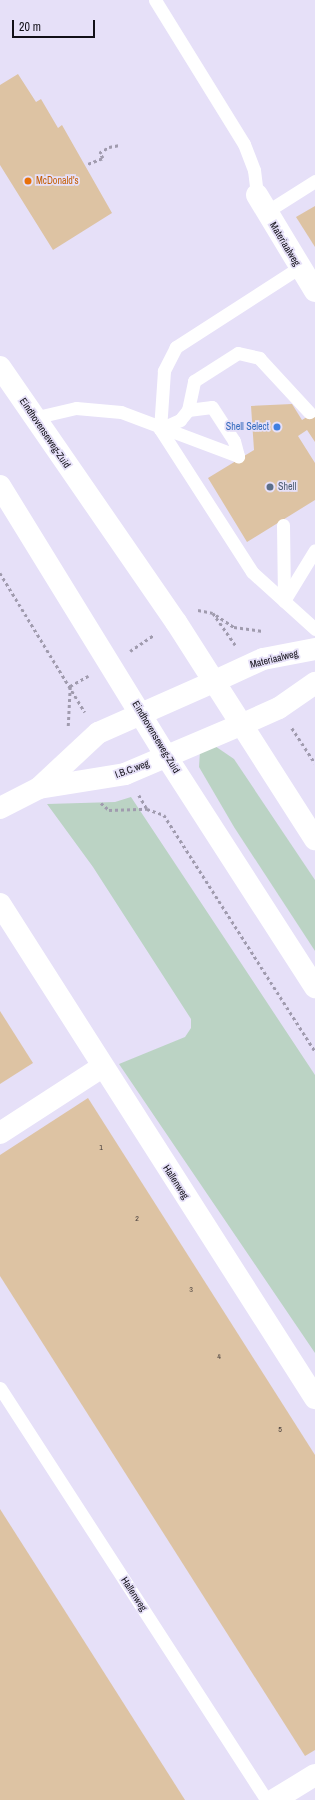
<!DOCTYPE html>
<style>
body{margin:0}
#map{position:relative;width:315px;height:1800px;overflow:hidden;background:#e6e0f8;font-family:"Archivo Narrow",sans-serif}
div>[style]{position:absolute}
.green>*{inset:0;background:#bbd3c4}
.building>*{inset:0;background:#ddc3a3}
.path>*{height:2.5px;margin-top:-1.25px;transform-origin:0;background:repeating-linear-gradient(90deg,#a09bae 0 3px,transparent 0 6px)}
.service>*{height:13px;margin:-6.5px;padding:0 6.5px;transform-origin:6.5px;border-radius:6.5px;background:#fff}
.minor>*{height:22px;margin:-11px;padding:0 11px;transform-origin:11px;border-radius:11px;background:#fff}
.tertiary>*{height:22px;margin:-11px;padding:0 11px;transform-origin:11px;border-radius:11px;background:#fff}
.primary>*{height:22px;margin:-11px;padding:0 11px;transform-origin:11px;border-radius:11px;background:#fff}
.dots>*{width:11px;height:11px;translate:-50% -50%;box-sizing:border-box;border:2px solid #e6e0f8;border-radius:50%}
span{translate:-50% -50%;white-space:nowrap;text-align:center;line-height:1.15;-webkit-text-stroke:3.5px #e6e0f8;paint-order:stroke}
.number-label{font-size:8px;color:#453d3b}
.number-label span{-webkit-text-stroke-width:0}
.food-label{font-size:10px;color:#c56008}
.left{translate:0 -50%;text-align:left}
.street-label{font-size:10px;color:#121018}
.shop-label{font-size:10px;color:#366cbe}
.right{translate:-100% -50%;text-align:right}
.service-label{font-size:10px;color:#4e5e75}
.scale{position:absolute;left:12px;top:20px;width:83px;height:18px;box-sizing:border-box;border:2px solid #121018;border-top:0;padding-left:5px;font-size:12px;line-height:14px;white-space:nowrap;color:#121018;-webkit-text-stroke:3px #e6e0f8;paint-order:stroke}
</style>
<div id="map">
<div class="green">
<div style="clip-path:polygon(212px 744px,234px 759px,315px 880px,315px 951px,234px 827px,199px 767px,200px 751px)"></div>
<div style="clip-path:polygon(131px 797px,315px 1075px,315px 1353px,119px 1064px,185px 1037px,191px 1028px,191px 1019px,93px 867px,47px 804px,115px 802px)"></div>
</div>
<div class="building">
<div style="clip-path:polygon(18px 74px,36px 102px,41px 99px,58px 128px,62px 125px,112px 213px,53px 250px,0 165px,0 85px)"></div>
<div style="clip-path:polygon(315px 206px,315px 247px,296px 217px)"></div>
<div style="clip-path:polygon(292px 404px,302px 420px,315px 412px,315px 442px,307px 430px,298px 436px,315px 463px,315px 500px,247px 542px,208px 478px,254px 450px,251px 406px)"></div>
<div style="clip-path:polygon(0 1011px,33px 1063px,0 1084px)"></div>
<div style="clip-path:polygon(88px 1098px,315px 1455px,315px 1750px,305px 1756px,0 1276px,0 1155px)"></div>
<div style="clip-path:polygon(0 1509px,65px 1611px,185px 1800px,0 1800px)"></div>
</div>
<div class="path">
<div style="left:88px;top:164px;width:16px;rotate:-22deg"></div>
<div style="left:103px;top:158px;width:6px;rotate:-129deg"></div>
<div style="left:99px;top:153px;width:12px;rotate:-31deg"></div>
<div style="left:109px;top:147px;width:11px;rotate:-10deg"></div>
<div style="left:0;top:573px;width:163px;rotate:58.6deg"></div>
<div style="left:198px;top:610px;width:15px;rotate:11deg"></div>
<div style="left:213px;top:613px;width:39px;rotate:55deg"></div>
<div style="left:216px;top:615px;width:22px;rotate:34deg"></div>
<div style="left:234px;top:627px;width:29px;rotate:8deg"></div>
<div style="left:130px;top:651px;width:29px;rotate:-34deg"></div>
<div style="left:68px;top:726px;width:40px;rotate:-87.1deg"></div>
<div style="left:70px;top:686px;width:21px;rotate:-29deg"></div>
<div style="left:292px;top:728px;width:42px;rotate:56.7deg"></div>
<div style="left:139px;top:795px;width:16px;rotate:60deg"></div>
<div style="left:147px;top:809px;width:18px;rotate:19deg"></div>
<div style="left:164px;top:815px;width:280px;rotate:57.4deg"></div>
<div style="left:101px;top:803px;width:11px;rotate:41deg"></div>
<div style="left:109px;top:810px;width:38px;rotate:-2deg"></div>
</div>
<div class="service">
<div style="left:155px;top:0;width:169px;rotate:58.3deg"></div>
<div style="left:244px;top:144px;width:28px;rotate:69deg"></div>
<div style="left:254px;top:170px;width:25px;rotate:83deg"></div>
<div style="left:266px;top:212px;width:58px;rotate:-32.3deg"></div>
<div style="left:300px;top:267px;width:148px;rotate:147.2deg"></div>
<div style="left:176px;top:347px;width:27px;rotate:117deg"></div>
<div style="left:164px;top:371px;width:58px;rotate:93.9deg"></div>
<div style="left:160px;top:429px;width:170px;rotate:57.2deg"></div>
<div style="left:252px;top:572px;width:85px;rotate:42.1deg"></div>
<div style="left:188px;top:410px;width:24px;rotate:-7deg"></div>
<div style="left:212px;top:407px;width:40px;rotate:57.1deg"></div>
<div style="left:234px;top:441px;width:16px;rotate:75deg"></div>
<div style="left:33px;top:418px;width:44px;rotate:-13.1deg"></div>
<div style="left:76px;top:408px;width:45px;rotate:5.1deg"></div>
<div style="left:121px;top:412px;width:125px;rotate:20.6deg"></div>
<div style="left:160px;top:429px;width:22px;rotate:-24deg"></div>
<div style="left:180px;top:420px;width:13px;rotate:-51deg"></div>
<div style="left:188px;top:410px;width:30px;rotate:-78deg"></div>
<div style="left:194px;top:381px;width:52px;rotate:-32.5deg"></div>
<div style="left:238px;top:353px;width:22px;rotate:13deg"></div>
<div style="left:259px;top:358px;width:74px;rotate:47.2deg"></div>
<div style="left:283px;top:525px;width:76px;rotate:89.2deg"></div>
<div style="left:285px;top:599px;width:57px;rotate:-58.5deg"></div>
<div style="left:0;top:1388px;width:491px;rotate:57.1deg"></div>
</div>
<div class="minor">
<div style="left:257px;top:195px;width:112px;rotate:58.9deg"></div>
<div style="left:213px;top:682px;width:55px;rotate:-24.7deg"></div>
<div style="left:263px;top:659px;width:53px;rotate:-10.9deg"></div>
<div style="left:243px;top:724px;width:39px;rotate:-24deg"></div>
<div style="left:279px;top:708px;width:44px;rotate:-34.8deg"></div>
<div style="left:0;top:904px;width:586px;rotate:57.48deg"></div>
<div style="left:0;top:1133px;width:121px;rotate:-32.9deg"></div>
<div style="left:274px;top:1800px;width:48px;rotate:-31.4deg"></div>
</div>
<div class="tertiary">
<div style="left:39px;top:788px;width:87px;rotate:-9.2deg"></div>
<div style="left:125px;top:774px;width:128px;rotate:-23deg"></div>
<div style="left:0;top:808px;width:44px;rotate:-27.1deg"></div>
<div style="left:39px;top:788px;width:81px;rotate:-43deg"></div>
<div style="left:98px;top:733px;width:126px;rotate:-23.9deg"></div>
</div>
<div class="primary">
<div style="left:0;top:367px;width:310px;rotate:55.4deg"></div>
<div style="left:176px;top:622px;width:258px;rotate:57.4deg"></div>
<div style="left:0;top:486px;width:317px;rotate:58.4deg"></div>
<div style="left:166px;top:756px;width:275px;rotate:57.2deg"></div>
</div>
<div class="dots">
<div style="left:28px;top:181px;background:#e8710a"></div>
<div style="left:277px;top:427px;background:#3f7fe0"></div>
<div style="left:270px;top:487px;background:#5c6f8a"></div>
</div>
<div class="number-label">
<span style="left:101px;top:1148px">1</span>
<span style="left:137px;top:1219px">2</span>
<span style="left:191px;top:1290px">3</span>
<span style="left:219px;top:1357px">4</span>
<span style="left:280px;top:1430px">5</span>
</div>
<div class="food-label">
<span class="left" style="left:36px;top:181px">McDonald's</span>
</div>
<div class="street-label">
<span style="left:285px;top:244px;rotate:59deg">Materiaalweg</span>
<span style="left:45px;top:433px;rotate:56deg">Eindhovenseweg-Zuid</span>
<span style="left:274px;top:659px;rotate:-14deg">Materiaalweg</span>
<span style="left:156px;top:737px;rotate:59deg">Eindhovenseweg-Zuid</span>
<span style="left:132px;top:769px;rotate:-20deg">I.B.C.weg</span>
<span style="left:176px;top:1182px;rotate:57deg">Hallenweg</span>
<span style="left:134px;top:1594px;rotate:57deg">Hallenweg</span>
</div>
<div class="shop-label">
<span class="right" style="left:269px;top:427px">Shell Select</span>
</div>
<div class="service-label">
<span class="left" style="left:278px;top:487px">Shell</span>
</div>
<div class="scale">20 m</div>
</div>
